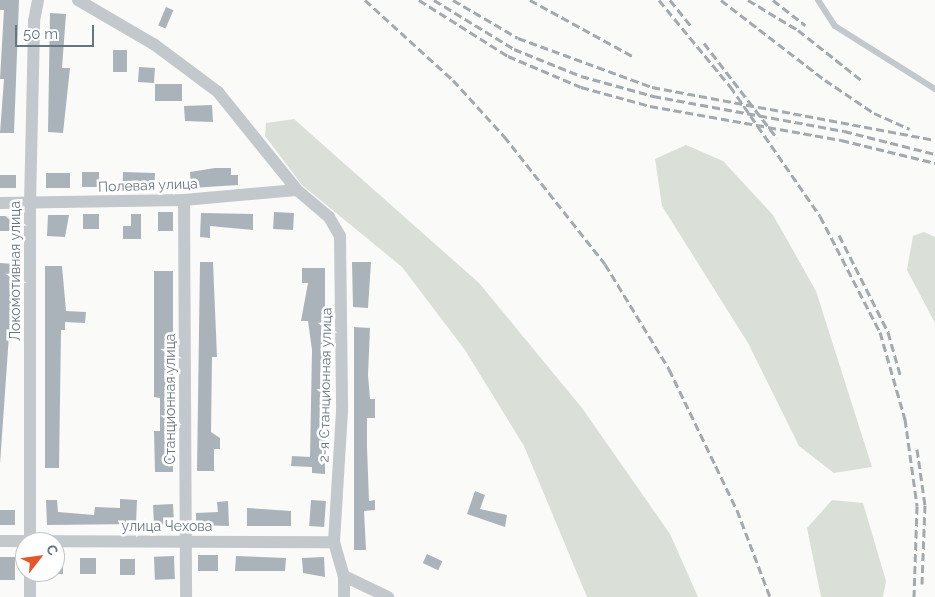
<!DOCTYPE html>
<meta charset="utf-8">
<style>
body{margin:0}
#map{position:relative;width:935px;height:597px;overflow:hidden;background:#fafaf8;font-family:Raleway,sans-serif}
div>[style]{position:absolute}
.green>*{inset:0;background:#dadfd7}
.building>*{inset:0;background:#aab3b9;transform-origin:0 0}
.lane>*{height:6px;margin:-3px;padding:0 3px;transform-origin:3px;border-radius:3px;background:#c3c8cc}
.street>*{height:12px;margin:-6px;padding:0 6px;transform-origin:6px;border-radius:6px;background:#c3c8cc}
.rail>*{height:3px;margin-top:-1.5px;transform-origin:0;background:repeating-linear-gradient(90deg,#a2aab0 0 8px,transparent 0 12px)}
span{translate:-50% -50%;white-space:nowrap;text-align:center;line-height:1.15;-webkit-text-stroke:5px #fff;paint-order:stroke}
.street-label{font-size:14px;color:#657683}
.north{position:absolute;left:15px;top:532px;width:50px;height:50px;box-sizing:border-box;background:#fff;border:1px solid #c1c8cd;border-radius:50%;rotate:60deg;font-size:14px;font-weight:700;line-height:20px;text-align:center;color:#657683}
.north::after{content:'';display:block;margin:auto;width:18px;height:22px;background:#e4572e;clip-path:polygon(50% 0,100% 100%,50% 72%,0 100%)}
.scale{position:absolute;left:15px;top:25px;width:79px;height:22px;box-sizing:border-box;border:2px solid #657683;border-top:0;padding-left:6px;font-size:15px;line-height:18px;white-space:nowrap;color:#657683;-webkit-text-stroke:4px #fff;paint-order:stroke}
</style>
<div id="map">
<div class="green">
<div style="clip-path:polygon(294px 119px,479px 283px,582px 408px,670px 534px,698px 597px,587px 597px,524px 446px,465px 350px,402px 267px,302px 185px,265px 136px,266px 123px)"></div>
<div style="clip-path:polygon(686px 145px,723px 161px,773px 215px,816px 291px,872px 467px,834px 473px,799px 446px,748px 343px,662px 206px,655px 159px)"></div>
<div style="clip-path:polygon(924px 232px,935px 237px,935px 323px,907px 270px,913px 236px)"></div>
<div style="clip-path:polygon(832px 500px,863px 503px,886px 581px,883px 597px,821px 597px,807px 528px)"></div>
</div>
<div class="building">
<div style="clip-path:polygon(0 0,19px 0,14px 133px,0 133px,4px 79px,0 79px,4px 10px,0 10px)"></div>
<div style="left:166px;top:7px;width:8px;height:20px;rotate:23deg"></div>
<div style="clip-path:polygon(50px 13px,66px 14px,62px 68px,70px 68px,63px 133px,48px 132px)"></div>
<div style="left:113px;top:50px;width:14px;height:22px"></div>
<div style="left:139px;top:67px;width:16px;height:15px;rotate:4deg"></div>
<div style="left:155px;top:84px;width:27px;height:17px"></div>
<div style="clip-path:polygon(212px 105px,213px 122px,185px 121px,184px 106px)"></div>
<div style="clip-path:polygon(215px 168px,231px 168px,231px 175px,238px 175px,238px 185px,191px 188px,190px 172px)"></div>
<div style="left:82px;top:172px;width:17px;height:15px"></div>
<div style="left:123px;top:172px;width:32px;height:16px;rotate:2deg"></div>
<div style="left:46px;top:173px;width:24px;height:15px"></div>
<div style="left:0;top:175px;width:16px;height:13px"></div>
<div style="left:158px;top:212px;width:15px;height:19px"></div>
<div style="left:274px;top:212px;width:20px;height:17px;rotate:3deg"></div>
<div style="clip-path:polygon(201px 213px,253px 214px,253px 230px,210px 226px,210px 238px,200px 237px)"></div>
<div style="left:83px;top:214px;width:16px;height:15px"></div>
<div style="clip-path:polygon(131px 214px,141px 214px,141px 239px,123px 239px,123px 226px,131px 226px)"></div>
<div style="clip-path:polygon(48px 215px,69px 215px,65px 237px,47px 236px)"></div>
<div style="left:0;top:216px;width:14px;height:15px"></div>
<div style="clip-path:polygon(200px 262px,213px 262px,217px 357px,212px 357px,211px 432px,220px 438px,220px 449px,214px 449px,214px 471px,197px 471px)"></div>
<div style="clip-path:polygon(352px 262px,371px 262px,368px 308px,353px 307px)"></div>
<div style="left:0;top:263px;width:14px;height:214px;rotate:4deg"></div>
<div style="clip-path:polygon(45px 266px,62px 266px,66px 311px,86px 312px,85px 323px,65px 322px,65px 330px,61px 330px,59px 468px,45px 468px)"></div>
<div style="clip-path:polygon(302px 268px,325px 268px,325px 474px,312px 473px,312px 467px,291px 466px,292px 456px,310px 457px,312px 350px,308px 321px,301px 321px,308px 283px,302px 283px)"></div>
<div style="clip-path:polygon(154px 271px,173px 271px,173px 472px,155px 472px,154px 431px,160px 431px,160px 398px,154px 397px)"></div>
<div style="clip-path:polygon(354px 327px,370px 328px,368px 375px,370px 399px,375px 399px,375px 418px,367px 418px,367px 447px,369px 501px,375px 500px,375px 510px,364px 511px,366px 550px,354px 550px)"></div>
<div style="clip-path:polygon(475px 491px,485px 495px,480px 509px,507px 515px,505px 527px,467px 514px)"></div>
<div style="clip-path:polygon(120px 499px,137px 500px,136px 524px,47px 525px,46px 500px,57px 500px,58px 512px,94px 515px,95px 507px,120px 508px)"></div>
<div style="left:311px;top:500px;width:15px;height:26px;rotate:4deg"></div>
<div style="clip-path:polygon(228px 501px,229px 526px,196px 525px,196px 513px,218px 512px,217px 502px)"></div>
<div style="left:173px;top:504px;width:20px;height:20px;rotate:87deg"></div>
<div style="clip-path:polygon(247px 508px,291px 511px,291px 526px,247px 526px)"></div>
<div style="left:0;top:510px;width:15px;height:15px"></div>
<div style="left:427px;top:554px;width:17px;height:10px;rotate:25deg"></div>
<div style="left:198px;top:555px;width:20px;height:16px"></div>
<div style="left:174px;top:556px;width:23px;height:20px;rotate:88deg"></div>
<div style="clip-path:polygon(236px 556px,286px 558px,285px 571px,235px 571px)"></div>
<div style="left:0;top:557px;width:15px;height:23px"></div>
<div style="clip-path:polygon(324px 557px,325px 577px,303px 573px,302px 558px)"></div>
<div style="left:55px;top:558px;width:8px;height:16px"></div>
<div style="left:80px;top:558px;width:16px;height:16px"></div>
<div style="left:120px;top:559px;width:15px;height:16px"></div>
</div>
<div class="lane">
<div style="left:818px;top:0;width:31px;rotate:57deg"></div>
<div style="left:835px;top:26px;width:118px;rotate:32.2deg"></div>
</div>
<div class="street">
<div style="left:78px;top:0;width:89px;rotate:30.3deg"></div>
<div style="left:155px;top:45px;width:79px;rotate:36.7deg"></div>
<div style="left:218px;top:92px;width:126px;rotate:51.1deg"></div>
<div style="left:297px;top:190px;width:42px;rotate:40.2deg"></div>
<div style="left:329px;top:217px;width:22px;rotate:60deg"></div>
<div style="left:340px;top:236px;width:175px;rotate:89.3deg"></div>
<div style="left:342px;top:411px;width:131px;rotate:93.5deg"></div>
<div style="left:334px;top:542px;width:35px;rotate:74deg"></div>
<div style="left:344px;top:576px;width:21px;rotate:90deg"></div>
<div style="left:184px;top:200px;width:397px;rotate:89.7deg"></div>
<div style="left:0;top:203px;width:184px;rotate:-0.9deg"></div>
<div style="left:184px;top:200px;width:113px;rotate:-5.1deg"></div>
<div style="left:0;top:541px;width:334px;rotate:0.2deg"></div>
<div style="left:30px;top:542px;width:338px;rotate:-90deg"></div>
<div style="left:30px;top:204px;width:183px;rotate:-88.7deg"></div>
<div style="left:34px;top:21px;width:21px;rotate:-79deg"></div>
<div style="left:344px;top:576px;width:49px;rotate:25.5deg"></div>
<div style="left:30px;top:597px;width:25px;rotate:-90deg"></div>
</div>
<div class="rail">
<div style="left:365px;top:0;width:119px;rotate:42.3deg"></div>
<div style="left:453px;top:80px;width:76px;rotate:47.7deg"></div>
<div style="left:504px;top:136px;width:163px;rotate:51.7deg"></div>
<div style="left:605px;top:264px;width:123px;rotate:58.6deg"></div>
<div style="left:669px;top:369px;width:157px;rotate:64.3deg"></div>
<div style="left:737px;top:510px;width:93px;rotate:69.2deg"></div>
<div style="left:419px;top:0;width:105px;rotate:32.2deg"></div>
<div style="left:508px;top:56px;width:79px;rotate:23deg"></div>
<div style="left:581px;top:87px;width:72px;rotate:15.4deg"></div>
<div style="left:650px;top:106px;width:194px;rotate:10.1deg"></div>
<div style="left:841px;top:140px;width:97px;rotate:13.7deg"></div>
<div style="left:434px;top:0;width:94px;rotate:31.5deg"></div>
<div style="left:514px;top:49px;width:72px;rotate:21.9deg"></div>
<div style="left:581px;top:76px;width:75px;rotate:15.5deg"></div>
<div style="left:653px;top:96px;width:194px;rotate:10.4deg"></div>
<div style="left:844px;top:131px;width:94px;rotate:14.2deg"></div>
<div style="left:453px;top:0;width:75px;rotate:30.3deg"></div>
<div style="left:518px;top:38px;width:143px;rotate:20.1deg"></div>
<div style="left:652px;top:87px;width:288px;rotate:10.6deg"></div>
<div style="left:530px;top:0;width:119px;rotate:28.7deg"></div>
<div style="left:659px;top:0;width:112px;rotate:50.5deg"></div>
<div style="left:730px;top:86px;width:158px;rotate:55.3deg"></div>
<div style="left:820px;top:216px;width:131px;rotate:62.7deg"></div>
<div style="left:880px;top:332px;width:91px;rotate:74deg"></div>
<div style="left:905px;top:419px;width:88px;rotate:82.1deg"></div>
<div style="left:917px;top:506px;width:91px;rotate:91.9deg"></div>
<div style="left:670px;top:0;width:35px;rotate:51deg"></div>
<div style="left:721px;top:0;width:131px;rotate:37.6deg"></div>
<div style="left:825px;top:80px;width:59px;rotate:34deg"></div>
<div style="left:874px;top:113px;width:39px;rotate:24deg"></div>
<div style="left:748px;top:0;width:58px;rotate:31deg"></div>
<div style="left:798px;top:30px;width:80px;rotate:38.4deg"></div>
<div style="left:773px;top:0;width:41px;rotate:38deg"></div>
<div style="left:704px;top:43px;width:120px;rotate:52.5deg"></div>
<div style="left:839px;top:235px;width:109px;rotate:63.2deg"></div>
<div style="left:888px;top:332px;width:44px;rotate:74.1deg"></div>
<div style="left:917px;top:449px;width:57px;rotate:81.9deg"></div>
<div style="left:925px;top:505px;width:79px;rotate:92.2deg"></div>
</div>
<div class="street-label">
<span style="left:148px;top:185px;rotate:-2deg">Полевая улица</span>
<span style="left:15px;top:271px;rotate:-90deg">Локомотивная улица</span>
<span style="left:325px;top:385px;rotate:-89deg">2-я Станционная улица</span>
<span style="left:170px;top:399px;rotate:-90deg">Станционная улица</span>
<span style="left:167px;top:526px">улица Чехова</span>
</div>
<div class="north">С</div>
<div class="scale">50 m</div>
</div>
